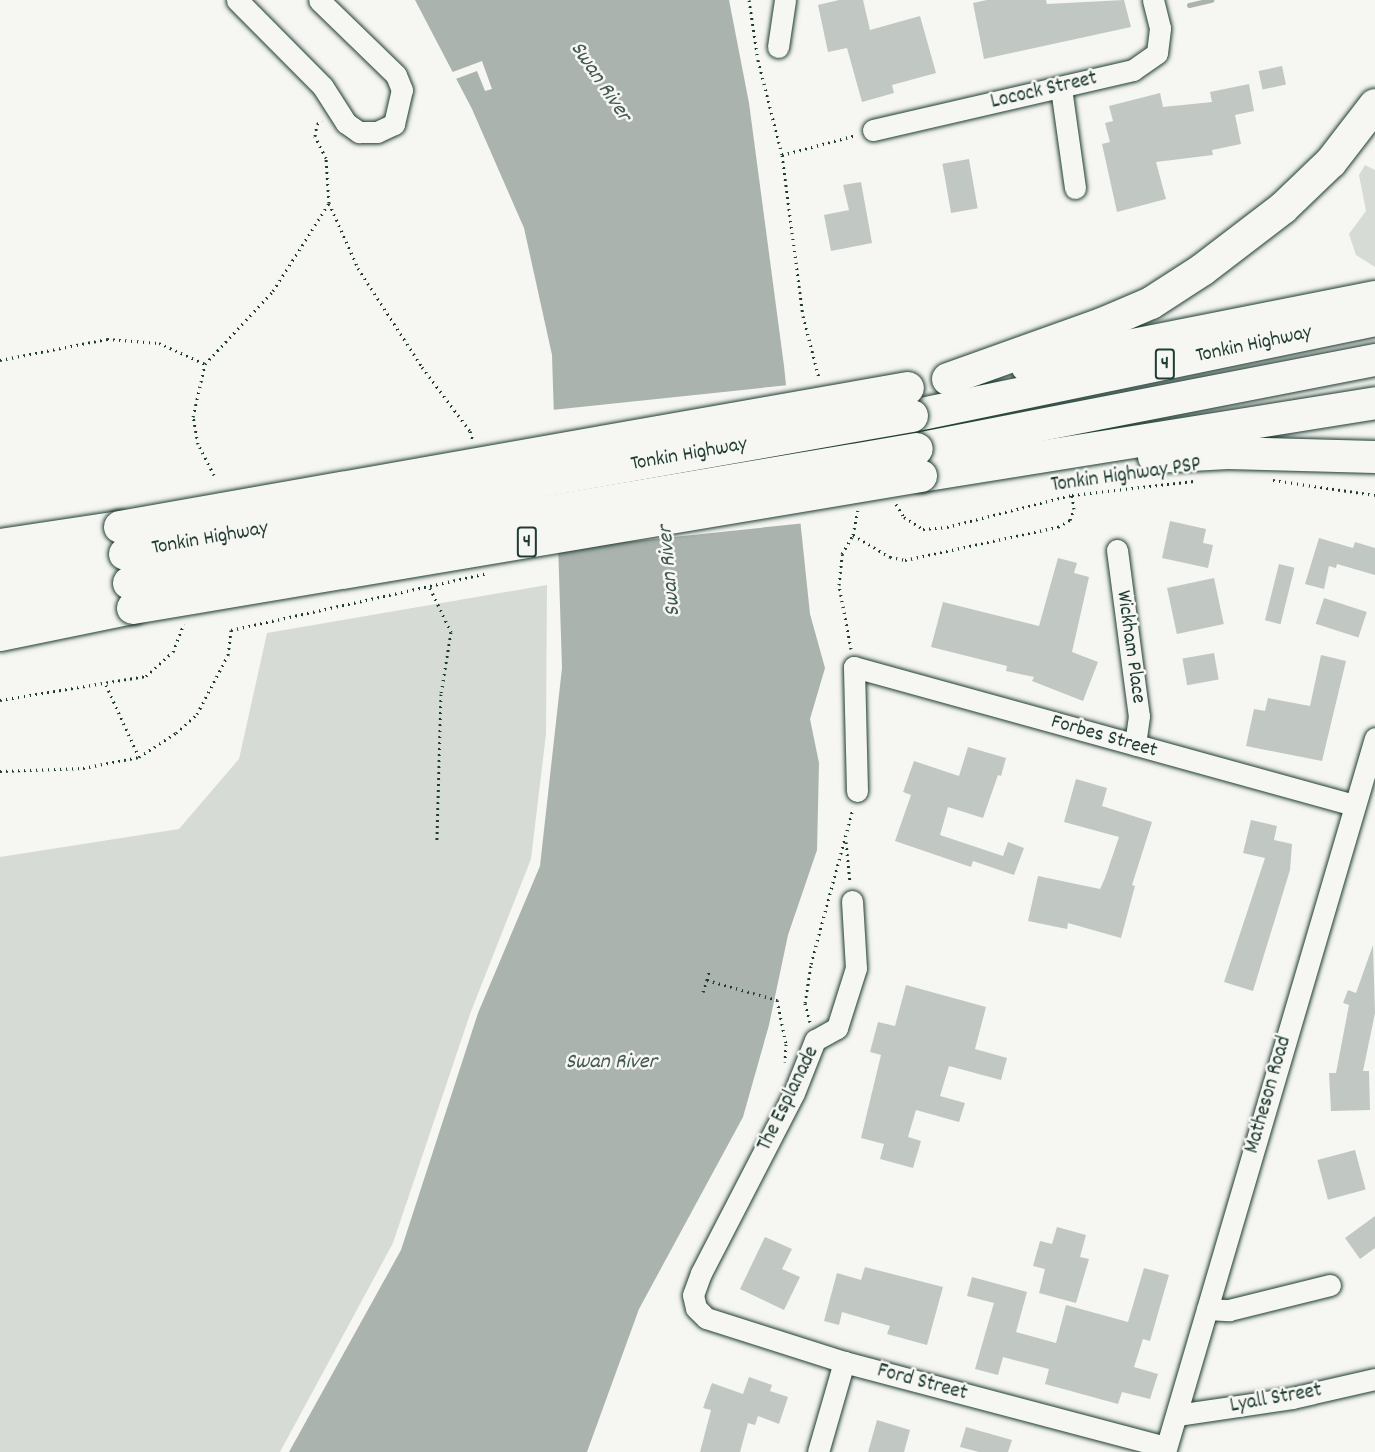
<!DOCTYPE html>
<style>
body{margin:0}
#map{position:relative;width:1375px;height:1452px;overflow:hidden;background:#f6f6f2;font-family:Dekko,sans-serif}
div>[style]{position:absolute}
.green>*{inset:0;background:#d6dbd6}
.water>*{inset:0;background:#aab3ae}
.pier>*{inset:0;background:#f6f6f2;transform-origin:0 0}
.stream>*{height:5px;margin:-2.5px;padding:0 2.5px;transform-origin:2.5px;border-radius:2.5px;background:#aab3ae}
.building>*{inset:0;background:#c1c8c3;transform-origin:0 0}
.path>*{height:3px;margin-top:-1.5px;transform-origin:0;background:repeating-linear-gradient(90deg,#1f3d34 0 1.5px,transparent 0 6px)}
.roads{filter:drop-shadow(0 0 2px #1f3d34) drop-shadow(0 0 2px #1f3d34)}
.minor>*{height:21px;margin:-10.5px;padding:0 10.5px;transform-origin:10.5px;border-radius:10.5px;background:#f6f6f2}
.highway>*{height:32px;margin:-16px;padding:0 16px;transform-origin:16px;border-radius:16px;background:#f6f6f2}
.bridges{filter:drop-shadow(0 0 2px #1f3d34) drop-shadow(0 0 2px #1f3d34)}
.highway-bridge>*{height:32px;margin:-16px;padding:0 16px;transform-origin:16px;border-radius:16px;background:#f6f6f2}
span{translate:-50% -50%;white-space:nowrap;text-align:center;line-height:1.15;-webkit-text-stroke:5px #f6f6f2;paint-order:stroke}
.shield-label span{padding:2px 4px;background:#f6f6f2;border:2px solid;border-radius:4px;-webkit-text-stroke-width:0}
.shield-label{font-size:20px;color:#1f3d34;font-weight:700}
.street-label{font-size:21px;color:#1f3d34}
.water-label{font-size:22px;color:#425a52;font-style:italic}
</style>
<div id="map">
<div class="green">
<div style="clip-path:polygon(1365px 165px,1375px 170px,1375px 267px,1356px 255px,1349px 234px,1366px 211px,1359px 175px)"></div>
<div style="clip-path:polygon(547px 585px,546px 734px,531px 859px,470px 1014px,393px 1243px,280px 1452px,0 1452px,0 857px,179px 829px,239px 759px,267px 633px)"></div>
</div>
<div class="water">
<div style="clip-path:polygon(415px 0,729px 0,749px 103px,784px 366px,810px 614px,825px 668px,810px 719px,819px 763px,817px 850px,788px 935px,769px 1025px,743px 1117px,639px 1309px,587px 1452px,289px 1452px,401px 1250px,478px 1013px,540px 866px,562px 668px,552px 355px,524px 228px,472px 109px)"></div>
</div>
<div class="pier">
<div style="clip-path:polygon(482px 61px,492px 89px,485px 91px,477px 71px,453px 80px,450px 73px)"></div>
<div style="left:789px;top:385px;width:139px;height:241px;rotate:84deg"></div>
</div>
<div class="stream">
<div style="left:1189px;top:5px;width:23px;rotate:-13deg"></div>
</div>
<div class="building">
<div style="clip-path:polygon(839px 0,863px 0,870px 30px,920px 16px,936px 73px,892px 85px,894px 93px,862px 102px,847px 48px,828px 52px,818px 5px)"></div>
<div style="clip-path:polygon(987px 0,1046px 0,1047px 4px,1124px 0,1131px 27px,984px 59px,973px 3px)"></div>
<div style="left:1282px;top:66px;width:19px;height:24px;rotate:78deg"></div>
<div style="clip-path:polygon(1249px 84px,1254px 111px,1235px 115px,1241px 144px,1212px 150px,1213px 155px,1156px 162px,1166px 199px,1117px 212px,1102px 144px,1110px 142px,1105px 123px,1113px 121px,1109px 106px,1160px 93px,1163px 107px,1212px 102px,1210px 92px)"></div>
<div style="left:969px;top:159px;width:50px;height:27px;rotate:80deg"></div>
<div style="clip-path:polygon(861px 182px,872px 243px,831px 251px,824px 215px,849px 210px,843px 185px)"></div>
<div style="clip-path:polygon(1170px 521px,1206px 529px,1203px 543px,1213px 545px,1208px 568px,1162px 558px)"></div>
<div style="clip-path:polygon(1319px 538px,1353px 548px,1355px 542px,1375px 548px,1375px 575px,1337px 564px,1336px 568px,1329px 566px,1324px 589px,1305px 584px)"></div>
<div style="clip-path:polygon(1058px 558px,1077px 563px,1074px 573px,1089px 577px,1072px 652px,1098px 662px,1083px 701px,1032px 681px,1034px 677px,1006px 671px,1007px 666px,931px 647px,943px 602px,1039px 626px)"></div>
<div style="left:1279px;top:564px;width:16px;height:58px;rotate:14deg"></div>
<div style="left:1214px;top:578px;width:47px;height:48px;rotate:78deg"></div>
<div style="left:1324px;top:598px;width:45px;height:27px;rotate:18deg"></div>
<div style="left:1214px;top:653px;width:27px;height:32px;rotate:80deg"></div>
<div style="clip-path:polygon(1321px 655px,1346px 661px,1322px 761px,1246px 746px,1254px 709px,1265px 711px,1268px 698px,1310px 706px)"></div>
<div style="clip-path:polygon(968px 747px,1006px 758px,1001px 776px,998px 775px,983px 818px,948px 807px,940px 835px,1003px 856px,1008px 842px,1024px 848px,1014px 875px,973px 861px,971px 867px,895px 841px,911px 795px,903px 792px,914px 761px,959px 776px)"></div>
<div style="clip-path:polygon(1076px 779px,1107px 788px,1102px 806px,1152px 822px,1132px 885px,1135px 886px,1121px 938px,1068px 923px,1067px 929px,1028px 921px,1038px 876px,1100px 889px,1105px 878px,1119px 837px,1064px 822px)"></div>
<div style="clip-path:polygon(1251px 820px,1277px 826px,1274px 840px,1292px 844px,1290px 870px,1253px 991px,1224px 982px,1265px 858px,1243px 853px)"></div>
<div style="clip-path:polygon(1373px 945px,1375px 1013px,1363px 1071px,1369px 1071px,1370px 1110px,1331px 1111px,1329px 1073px,1336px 1073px,1349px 1005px,1343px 1003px,1348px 990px,1356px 993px)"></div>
<div style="clip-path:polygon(906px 985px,986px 1007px,975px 1049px,1007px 1058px,1001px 1080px,949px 1066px,940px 1096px,965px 1103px,959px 1122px,916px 1110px,908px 1137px,921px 1141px,913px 1168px,880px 1159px,884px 1144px,861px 1138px,881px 1055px,870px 1052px,878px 1022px,895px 1026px)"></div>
<div style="left:1355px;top:1150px;width:41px;height:39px;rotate:75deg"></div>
<div style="clip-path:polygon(1375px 1216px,1375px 1248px,1360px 1259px,1345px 1238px)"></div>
<div style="clip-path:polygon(1057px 1227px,1086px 1235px,1080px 1257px,1089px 1259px,1076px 1303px,1039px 1293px,1045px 1269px,1033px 1266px,1040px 1241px,1052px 1244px)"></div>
<div style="clip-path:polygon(765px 1237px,792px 1249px,782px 1269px,800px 1277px,784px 1310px,740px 1289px)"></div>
<div style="clip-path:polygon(865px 1267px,943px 1287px,927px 1345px,887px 1334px,890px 1326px,842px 1312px,839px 1325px,824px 1321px,837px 1273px,861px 1280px)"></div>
<div style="clip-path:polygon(1144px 1268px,1169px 1275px,1150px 1341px,1143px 1339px,1134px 1367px,1158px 1374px,1150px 1399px,1122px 1392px,1118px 1404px,1045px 1384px,1049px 1369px,1003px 1357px,998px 1375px,975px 1369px,994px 1303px,967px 1296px,972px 1277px,1027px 1292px,1016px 1332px,1056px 1343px,1066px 1305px,1128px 1322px)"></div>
<div style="clip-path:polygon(749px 1377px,772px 1385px,770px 1391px,788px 1397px,779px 1424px,758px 1416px,755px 1425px,748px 1423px,740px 1452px,700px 1452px,711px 1410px,703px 1408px,712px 1383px,743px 1394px)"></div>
<div style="clip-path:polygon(877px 1420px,910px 1430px,904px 1452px,868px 1452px)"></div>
<div style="clip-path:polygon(966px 1427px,1012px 1440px,1008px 1452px,979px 1452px,960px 1447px)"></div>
</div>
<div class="path">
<div style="left:749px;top:0;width:61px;rotate:81.5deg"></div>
<div style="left:758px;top:60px;width:98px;rotate:75.8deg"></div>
<div style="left:782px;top:155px;width:162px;rotate:82.6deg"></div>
<div style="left:803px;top:316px;width:64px;rotate:75.5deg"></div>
<div style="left:782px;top:155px;width:77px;rotate:-15.1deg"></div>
<div style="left:329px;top:203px;width:71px;rotate:66deg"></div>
<div style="left:358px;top:268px;width:118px;rotate:57.1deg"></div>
<div style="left:422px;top:367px;width:80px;rotate:53.1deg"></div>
<div style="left:470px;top:431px;width:10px;rotate:73deg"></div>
<div style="left:0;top:360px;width:109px;rotate:-11.1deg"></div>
<div style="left:107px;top:339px;width:52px;rotate:4.4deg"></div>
<div style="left:159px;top:343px;width:51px;rotate:24.5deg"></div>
<div style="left:214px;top:475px;width:35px;rotate:-117deg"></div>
<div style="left:198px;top:444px;width:27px;rotate:-100deg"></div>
<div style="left:193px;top:417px;width:54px;rotate:-77.2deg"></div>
<div style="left:205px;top:364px;width:100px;rotate:-47deg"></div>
<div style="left:273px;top:291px;width:104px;rotate:-57.5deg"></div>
<div style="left:329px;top:203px;width:45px;rotate:-93.8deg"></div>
<div style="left:326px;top:158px;width:25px;rotate:-117deg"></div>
<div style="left:315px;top:136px;width:12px;rotate:-81deg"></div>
<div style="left:317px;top:124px;width:6px;rotate:-31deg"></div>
<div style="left:1273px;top:480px;width:103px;rotate:8.4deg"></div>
<div style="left:896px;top:504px;width:15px;rotate:58deg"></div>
<div style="left:904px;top:517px;width:22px;rotate:32deg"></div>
<div style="left:923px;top:529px;width:24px;rotate:-5deg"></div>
<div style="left:947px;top:527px;width:129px;rotate:-14.4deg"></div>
<div style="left:1072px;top:495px;width:123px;rotate:-6.5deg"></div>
<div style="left:853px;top:535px;width:43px;rotate:30.7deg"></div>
<div style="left:890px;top:557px;width:15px;rotate:11deg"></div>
<div style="left:905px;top:560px;width:157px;rotate:-12.2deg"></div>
<div style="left:1058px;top:527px;width:14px;rotate:-30deg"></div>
<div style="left:1070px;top:520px;width:12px;rotate:-70deg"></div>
<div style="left:1074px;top:509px;width:14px;rotate:-98deg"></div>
<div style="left:430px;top:588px;width:49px;rotate:64.5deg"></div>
<div style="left:451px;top:632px;width:63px;rotate:99.2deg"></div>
<div style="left:441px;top:694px;width:147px;rotate:91.6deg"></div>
<div style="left:851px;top:649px;width:65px;rotate:-100.6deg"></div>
<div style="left:839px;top:585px;width:31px;rotate:-84deg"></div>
<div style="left:842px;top:554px;width:22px;rotate:-60deg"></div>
<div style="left:853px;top:535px;width:25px;rotate:-79deg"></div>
<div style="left:106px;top:685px;width:79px;rotate:65.4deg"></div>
<div style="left:0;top:700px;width:148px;rotate:-9.3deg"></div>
<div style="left:146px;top:676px;width:36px;rotate:-42deg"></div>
<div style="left:173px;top:652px;width:30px;rotate:-69deg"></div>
<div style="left:0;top:771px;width:83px;rotate:-2.1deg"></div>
<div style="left:83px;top:768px;width:57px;rotate:-11.1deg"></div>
<div style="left:139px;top:757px;width:44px;rotate:-33deg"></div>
<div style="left:176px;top:733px;width:28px;rotate:-42deg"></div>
<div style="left:197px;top:714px;width:67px;rotate:-62.3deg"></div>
<div style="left:228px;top:655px;width:25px;rotate:-83deg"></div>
<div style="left:231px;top:630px;width:263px;rotate:-12.5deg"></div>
<div style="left:846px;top:842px;width:41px;rotate:84.4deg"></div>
<div style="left:707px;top:980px;width:8px;rotate:-76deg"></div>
<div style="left:703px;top:992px;width:13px;rotate:-72deg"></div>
<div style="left:707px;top:980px;width:73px;rotate:15.9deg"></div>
<div style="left:777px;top:1000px;width:45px;rotate:78.4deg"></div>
<div style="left:786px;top:1044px;width:18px;rotate:93deg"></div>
<div style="left:810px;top:1022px;width:20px;rotate:-105deg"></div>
<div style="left:805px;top:1003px;width:39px;rotate:-81deg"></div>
<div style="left:811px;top:964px;width:162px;rotate:-74.9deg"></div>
</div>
<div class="roads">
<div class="minor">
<div style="left:237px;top:0;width:122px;rotate:45.3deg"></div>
<div style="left:323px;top:87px;width:43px;rotate:57.4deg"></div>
<div style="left:346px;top:123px;width:16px;rotate:35deg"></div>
<div style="left:359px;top:132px;width:18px"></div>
<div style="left:377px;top:132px;width:19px;rotate:-25deg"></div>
<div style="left:394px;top:124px;width:35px;rotate:-77deg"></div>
<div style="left:402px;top:90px;width:16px;rotate:-112deg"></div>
<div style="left:396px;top:75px;width:107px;rotate:-135.8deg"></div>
<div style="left:778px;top:47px;width:48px;rotate:-81.5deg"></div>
<div style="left:1061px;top:88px;width:101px;rotate:82deg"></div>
<div style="left:873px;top:130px;width:267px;rotate:-13deg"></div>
<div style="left:1133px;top:70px;width:29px;rotate:-35deg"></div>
<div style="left:1157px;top:53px;width:25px;rotate:-83deg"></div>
<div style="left:1160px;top:28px;width:29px;rotate:-104deg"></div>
<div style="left:1117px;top:550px;width:167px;rotate:82.5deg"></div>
<div style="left:1139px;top:716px;width:29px;rotate:98deg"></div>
<div style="left:857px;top:791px;width:124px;rotate:-91.4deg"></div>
<div style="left:854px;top:667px;width:519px;rotate:15.43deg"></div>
<div style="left:852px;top:901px;width:67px;rotate:86.6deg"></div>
<div style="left:856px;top:968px;width:63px;rotate:107.6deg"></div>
<div style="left:837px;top:1028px;width:25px;rotate:151deg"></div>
<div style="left:815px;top:1040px;width:57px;rotate:111.6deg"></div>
<div style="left:794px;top:1093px;width:203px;rotate:117.3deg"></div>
<div style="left:701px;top:1273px;width:23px;rotate:110deg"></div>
<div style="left:693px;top:1295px;width:13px;rotate:77deg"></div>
<div style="left:696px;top:1308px;width:14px;rotate:45deg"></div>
<div style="left:706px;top:1318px;width:145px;rotate:17.7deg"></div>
<div style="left:844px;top:1362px;width:333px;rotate:14.8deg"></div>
<div style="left:1207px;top:1309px;width:22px;rotate:3deg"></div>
<div style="left:1229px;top:1310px;width:104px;rotate:-13.9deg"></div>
<div style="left:1177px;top:1415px;width:116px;rotate:-8.4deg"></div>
<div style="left:1292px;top:1398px;width:85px;rotate:-12.9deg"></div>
<div style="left:818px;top:1452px;width:94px;rotate:-73.9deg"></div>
<div style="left:1165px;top:1452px;width:744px;rotate:-73.61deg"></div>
</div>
<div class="highway">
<div style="left:1027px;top:366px;width:355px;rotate:-11.2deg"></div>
<div style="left:948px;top:379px;width:164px;rotate:-19.7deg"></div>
<div style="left:1102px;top:324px;width:53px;rotate:-23.2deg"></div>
<div style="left:1151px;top:303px;width:61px;rotate:-32.9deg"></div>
<div style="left:1202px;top:270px;width:102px;rotate:-37.4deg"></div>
<div style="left:1283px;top:208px;width:66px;rotate:-43.8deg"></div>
<div style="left:1331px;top:162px;width:72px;rotate:-52.3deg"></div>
<div style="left:912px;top:416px;width:473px;rotate:-11.7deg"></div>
<div style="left:917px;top:449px;width:467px;rotate:-11deg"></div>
<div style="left:1154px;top:457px;width:74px;rotate:-3.1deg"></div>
<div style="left:1228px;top:453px;width:147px;rotate:1.6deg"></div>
<div style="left:921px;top:476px;width:460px;rotate:-9.1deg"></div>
<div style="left:0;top:545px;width:121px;rotate:-8.5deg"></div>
<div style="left:0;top:573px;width:126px;rotate:-8.6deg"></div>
<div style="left:0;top:603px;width:131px;rotate:-8.8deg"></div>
<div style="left:0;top:635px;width:136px;rotate:-11.5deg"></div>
</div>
</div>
<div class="bridges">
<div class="highway-bridge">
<div style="left:120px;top:527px;width:800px;rotate:-10deg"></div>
<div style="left:125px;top:554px;width:799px;rotate:-9.95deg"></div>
<div style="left:129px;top:583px;width:799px;rotate:-9.65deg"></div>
<div style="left:133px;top:608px;width:799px;rotate:-9.51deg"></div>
</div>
</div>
<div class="shield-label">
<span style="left:1165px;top:364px">4</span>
<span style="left:527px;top:542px">4</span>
</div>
<div class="street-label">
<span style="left:1044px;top:91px;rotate:-13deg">Locock Street</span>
<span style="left:1254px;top:345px;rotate:-12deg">Tonkin Highway</span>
<span style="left:689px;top:455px;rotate:-10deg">Tonkin Highway</span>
<span style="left:1126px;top:476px;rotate:-8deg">Tonkin Highway PSP</span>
<span style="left:210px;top:539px;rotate:-10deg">Tonkin Highway</span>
<span style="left:1130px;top:647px;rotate:82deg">Wickham Place</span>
<span style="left:1104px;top:737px;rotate:16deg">Forbes Street</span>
<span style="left:1269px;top:1095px;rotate:-74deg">Matheson Road</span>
<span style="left:789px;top:1099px;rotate:-64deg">The Esplanade</span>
<span style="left:922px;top:1383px;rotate:15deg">Ford Street</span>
<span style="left:1276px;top:1399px;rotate:-10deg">Lyall Street</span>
</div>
<div class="water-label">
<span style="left:600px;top:82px;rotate:56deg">Swan River</span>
<span style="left:670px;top:571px;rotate:-95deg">Swan River</span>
<span style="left:611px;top:1063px">Swan River</span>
</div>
</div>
